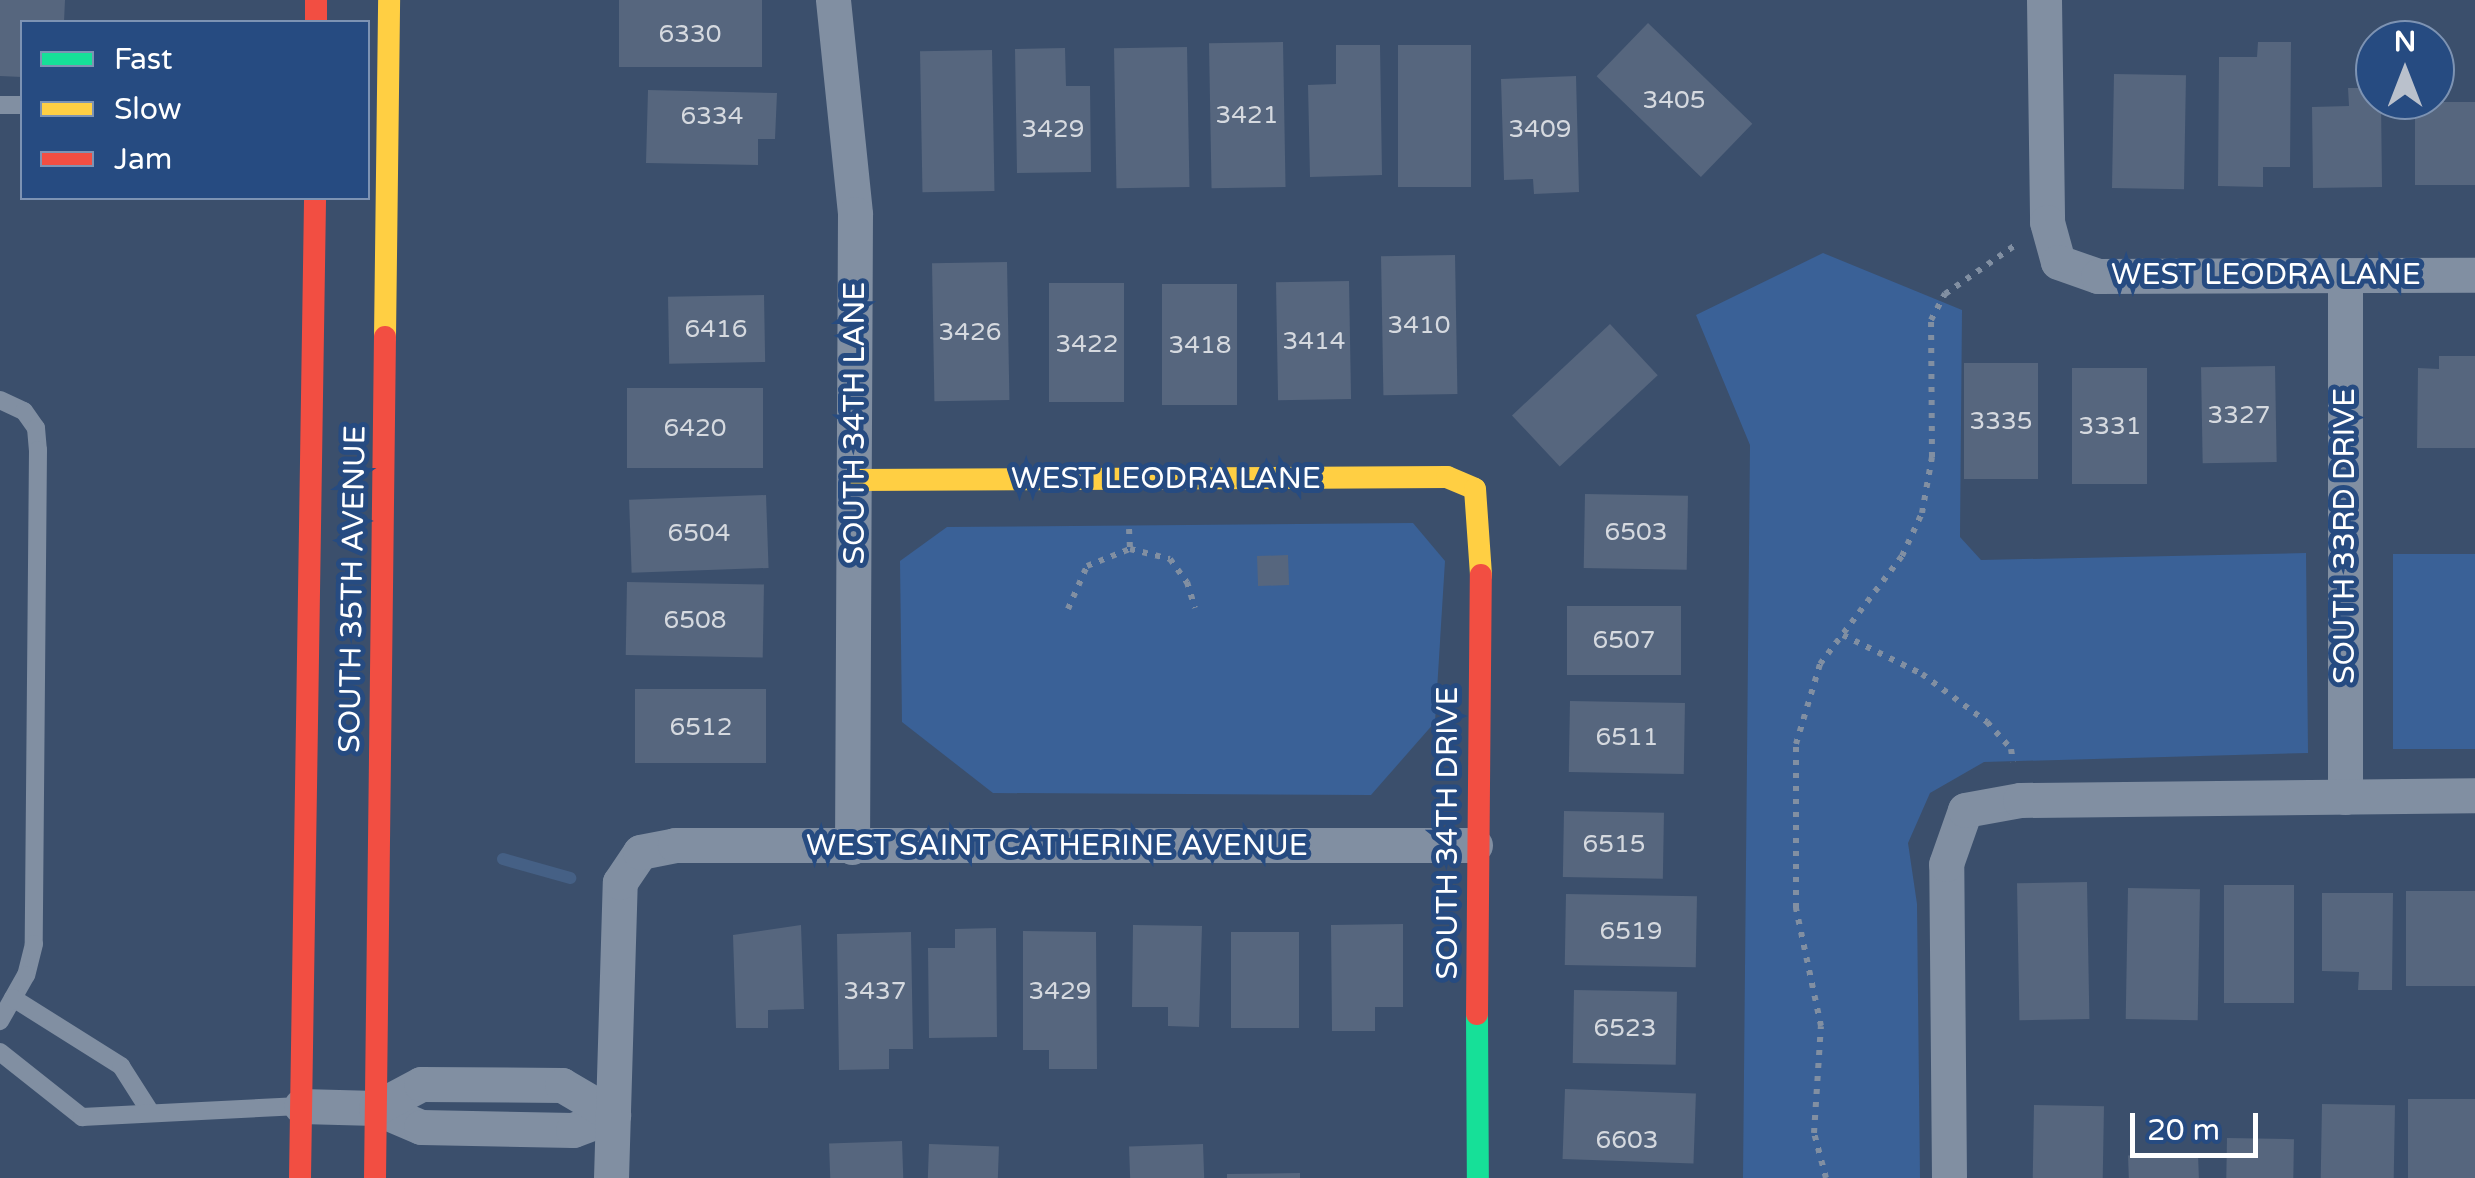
<!DOCTYPE html>
<style>
body{margin:0}
#map{position:relative;width:2475px;height:1178px;overflow:hidden;background:#3b4f6c;font-family:"Varela Round",sans-serif}
div>[style]{position:absolute}
.green>*{inset:0;background:#3a6197;transform-origin:0 0}
.stream>*{height:12px;margin:-6px;padding:0 6px;transform-origin:6px;border-radius:6px;background:#456085}
.building>*{inset:0;background:#56667e;transform-origin:0 0}
.path>*{height:6px;margin-top:-3px;transform-origin:0;background:repeating-linear-gradient(90deg,#818fa2 0 5px,transparent 0 13px)}
.lane>*{height:18px;margin:-9px;padding:0 9px;transform-origin:9px;border-radius:9px;background:#818fa2}
.street>*{height:35px;margin:-17.5px;padding:0 17.5px;transform-origin:17.5px;border-radius:17.5px;background:#818fa2}
.fast>*{height:22px;margin:-11px;padding:0 11px;transform-origin:11px;border-radius:11px;background:#16e098}
.slow>*{height:22px;margin:-11px;padding:0 11px;transform-origin:11px;border-radius:11px;background:#ffcf43}
.jam>*{height:22px;margin:-11px;padding:0 11px;transform-origin:11px;border-radius:11px;background:#f24e42}
span{translate:-50% -50%;white-space:nowrap;text-align:center;line-height:1.15;-webkit-text-stroke:10px #264b81;paint-order:stroke}
.number-label{font-size:25px;color:#d5d9df}
.number-label span{-webkit-text-stroke-width:0}
.street-label{font-size:30px;color:#fff}
.legend{position:absolute;left:20px;top:20px;width:350px;height:180px;box-sizing:border-box;background:#264b81;border:2px solid #7d93b3;margin:0;padding:12px 18px;list-style:none;font-size:30px;color:#fff}
.legend li{display:flex;align-items:center;gap:20px;height:50px}
.legend b{width:50px;border:2px solid #7d93b3}
.north{position:absolute;left:2355px;top:20px;width:100px;height:100px;box-sizing:border-box;background:#264b81;border:2px solid #7d93b3;border-radius:50%;rotate:0deg;font-size:28px;font-weight:700;line-height:40px;text-align:center;color:#fff}
.north::after{content:'';display:block;margin:auto;width:35px;height:45px;background:#bac1cc;clip-path:polygon(50% 0,100% 100%,50% 72%,0 100%)}
.scale{position:absolute;left:2130px;top:1113px;width:128px;height:45px;box-sizing:border-box;border:5px solid #fff;border-top:0;padding-left:12px;font-size:30px;line-height:35px;white-space:nowrap;color:#fff;-webkit-text-stroke:8px #264b81;paint-order:stroke}
</style>
<div id="map">
<div class="green">
<div style="clip-path:polygon(1823px 253px,1962px 310px,1960px 537px,1981px 560px,2306px 553px,2308px 753px,1984px 762px,1930px 793px,1908px 843px,1917px 904px,1920px 1178px,1743px 1178px,1750px 445px,1696px 315px)"></div>
<div style="clip-path:polygon(1413px 523px,1445px 561px,1435px 722px,1371px 795px,993px 793px,902px 722px,900px 561px,947px 527px)"></div>
<div style="left:2393px;top:554px;width:82px;height:195px"></div>
</div>
<div class="stream">
<div style="left:503px;top:859px;width:70px;rotate:15.8deg"></div>
</div>
<div class="building">
<div style="clip-path:polygon(0 0,65px 0,64px 22px,22px 22px,22px 77px,0 76px)"></div>
<div style="left:619px;top:0;width:143px;height:67px"></div>
<div style="left:1648px;top:23px;width:145px;height:74px;rotate:44deg"></div>
<div style="left:1283px;top:42px;width:145px;height:74px;rotate:89deg"></div>
<div style="clip-path:polygon(2258px 42px,2291px 42px,2290px 167px,2263px 167px,2263px 187px,2218px 186px,2219px 57px,2257px 57px)"></div>
<div style="clip-path:polygon(1336px 45px,1380px 45px,1382px 175px,1310px 177px,1308px 85px,1336px 84px)"></div>
<div style="left:1398px;top:45px;width:73px;height:142px"></div>
<div style="left:1187px;top:47px;width:140px;height:73px;rotate:89deg"></div>
<div style="clip-path:polygon(1065px 48px,1066px 86px,1090px 86px,1091px 172px,1017px 173px,1015px 49px)"></div>
<div style="left:992px;top:50px;width:141px;height:72px;rotate:89deg"></div>
<div style="left:2114px;top:74px;width:72px;height:114px;rotate:1deg"></div>
<div style="clip-path:polygon(1576px 76px,1579px 192px,1534px 194px,1533px 179px,1504px 180px,1501px 79px)"></div>
<div style="clip-path:polygon(2348px 88px,2375px 88px,2375px 100px,2381px 100px,2382px 187px,2313px 188px,2312px 107px,2349px 106px)"></div>
<div style="clip-path:polygon(648px 90px,777px 93px,775px 139px,758px 139px,758px 165px,646px 163px)"></div>
<div style="left:2415px;top:102px;width:60px;height:83px"></div>
<div style="left:1455px;top:255px;width:139px;height:74px;rotate:89deg"></div>
<div style="left:1007px;top:262px;width:138px;height:75px;rotate:89deg"></div>
<div style="left:1349px;top:281px;width:118px;height:73px;rotate:89deg"></div>
<div style="left:1124px;top:283px;width:119px;height:75px;rotate:90deg"></div>
<div style="left:1237px;top:284px;width:121px;height:75px;rotate:90deg"></div>
<div style="left:764px;top:295px;width:67px;height:96px;rotate:89deg"></div>
<div style="left:1610px;top:324px;width:70px;height:134px;rotate:47deg"></div>
<div style="clip-path:polygon(2439px 356px,2475px 356px,2475px 448px,2417px 448px,2418px 368px,2439px 369px)"></div>
<div style="left:2038px;top:363px;width:116px;height:74px;rotate:90deg"></div>
<div style="left:2275px;top:366px;width:96px;height:74px;rotate:89deg"></div>
<div style="left:2072px;top:368px;width:75px;height:116px"></div>
<div style="left:627px;top:388px;width:136px;height:80px"></div>
<div style="left:1585px;top:494px;width:103px;height:74px;rotate:1deg"></div>
<div style="left:766px;top:495px;width:73px;height:137px;rotate:88deg"></div>
<div style="left:1288px;top:555px;width:30px;height:31px;rotate:88deg"></div>
<div style="left:627px;top:582px;width:137px;height:73px;rotate:1deg"></div>
<div style="left:1567px;top:606px;width:114px;height:69px"></div>
<div style="left:766px;top:689px;width:74px;height:131px;rotate:90deg"></div>
<div style="left:1570px;top:701px;width:115px;height:71px;rotate:1deg"></div>
<div style="left:1564px;top:811px;width:100px;height:66px;rotate:1deg"></div>
<div style="left:2087px;top:882px;width:137px;height:70px;rotate:89deg"></div>
<div style="left:2224px;top:885px;width:70px;height:118px"></div>
<div style="left:2128px;top:888px;width:72px;height:131px;rotate:1deg"></div>
<div style="left:2406px;top:891px;width:69px;height:95px"></div>
<div style="clip-path:polygon(2322px 893px,2393px 893px,2392px 990px,2358px 990px,2359px 972px,2322px 971px)"></div>
<div style="left:1566px;top:894px;width:131px;height:71px;rotate:1deg"></div>
<div style="clip-path:polygon(1403px 924px,1403px 1007px,1375px 1007px,1375px 1031px,1332px 1031px,1331px 925px)"></div>
<div style="clip-path:polygon(801px 925px,804px 1009px,768px 1010px,768px 1028px,736px 1028px,733px 935px)"></div>
<div style="clip-path:polygon(1133px 925px,1202px 926px,1199px 1027px,1168px 1026px,1168px 1007px,1132px 1007px)"></div>
<div style="clip-path:polygon(996px 928px,997px 1037px,929px 1038px,928px 948px,955px 948px,955px 929px)"></div>
<div style="clip-path:polygon(1023px 931px,1096px 932px,1097px 1069px,1049px 1069px,1049px 1050px,1023px 1050px)"></div>
<div style="clip-path:polygon(911px 932px,913px 1049px,889px 1049px,889px 1069px,839px 1070px,837px 934px)"></div>
<div style="left:1231px;top:932px;width:68px;height:96px"></div>
<div style="left:1574px;top:990px;width:103px;height:73px;rotate:1deg"></div>
<div style="left:1565px;top:1089px;width:131px;height:70px;rotate:2deg"></div>
<div style="left:2475px;top:1099px;width:79px;height:67px;rotate:90deg"></div>
<div style="left:2322px;top:1104px;width:73px;height:74px;rotate:1deg"></div>
<div style="left:2034px;top:1105px;width:70px;height:73px;rotate:1deg"></div>
<div style="left:2227px;top:1138px;width:67px;height:40px;rotate:1deg"></div>
<div style="left:902px;top:1141px;width:37px;height:73px;rotate:88deg"></div>
<div style="left:929px;top:1144px;width:70px;height:34px;rotate:2deg"></div>
<div style="left:1203px;top:1144px;width:34px;height:74px;rotate:88deg"></div>
<div style="left:2198px;top:1153px;width:25px;height:70px;rotate:88deg"></div>
<div style="clip-path:polygon(1300px 1173px,1300px 1178px,1227px 1178px,1227px 1174px)"></div>
</div>
<div class="path">
<div style="left:1129px;top:529px;width:20px;rotate:87deg"></div>
<div style="left:1068px;top:609px;width:47px;rotate:-66.2deg"></div>
<div style="left:1087px;top:566px;width:46px;rotate:-21.6deg"></div>
<div style="left:1130px;top:549px;width:41px;rotate:14deg"></div>
<div style="left:1170px;top:559px;width:29px;rotate:54deg"></div>
<div style="left:1187px;top:582px;width:27px;rotate:73deg"></div>
<div style="left:1843px;top:635px;width:88px;rotate:26.3deg"></div>
<div style="left:1922px;top:674px;width:81px;rotate:36.4deg"></div>
<div style="left:1987px;top:722px;width:36px;rotate:48deg"></div>
<div style="left:2011px;top:749px;width:13px;rotate:81deg"></div>
<div style="left:1826px;top:1178px;width:47px;rotate:-104.9deg"></div>
<div style="left:1814px;top:1133px;width:107px;rotate:-86.3deg"></div>
<div style="left:1821px;top:1026px;width:121px;rotate:-102deg"></div>
<div style="left:1796px;top:908px;width:164px;rotate:-90deg"></div>
<div style="left:1796px;top:744px;width:84px;rotate:-73.3deg"></div>
<div style="left:1820px;top:664px;width:136px;rotate:-52.8deg"></div>
<div style="left:1902px;top:556px;width:47px;rotate:-65.1deg"></div>
<div style="left:1922px;top:513px;width:57px;rotate:-79.9deg"></div>
<div style="left:1932px;top:457px;width:137px;rotate:-90.4deg"></div>
<div style="left:1931px;top:320px;width:30px;rotate:-62deg"></div>
<div style="left:1945px;top:294px;width:84px;rotate:-34.8deg"></div>
</div>
<div class="lane">
<div style="left:0;top:105px;width:22px"></div>
<div style="left:0;top:400px;width:26px;rotate:25deg"></div>
<div style="left:24px;top:411px;width:21px;rotate:55deg"></div>
<div style="left:36px;top:428px;width:22px;rotate:85deg"></div>
<div style="left:38px;top:450px;width:494px;rotate:90.5deg"></div>
<div style="left:34px;top:944px;width:32px;rotate:104deg"></div>
<div style="left:26px;top:975px;width:53px;rotate:119.5deg"></div>
<div style="left:13px;top:998px;width:128px;rotate:32.2deg"></div>
<div style="left:121px;top:1066px;width:52px;rotate:57.5deg"></div>
<div style="left:0;top:1052px;width:105px;rotate:38.4deg"></div>
<div style="left:82px;top:1117px;width:218px;rotate:-2.9deg"></div>
</div>
<div class="street">
<div style="left:833px;top:0;width:215px;rotate:84.1deg"></div>
<div style="left:855px;top:214px;width:633px;rotate:90.27deg"></div>
<div style="left:2044px;top:0;width:222px;rotate:89.2deg"></div>
<div style="left:2047px;top:222px;width:41px;rotate:74.6deg"></div>
<div style="left:2058px;top:262px;width:42px;rotate:19.3deg"></div>
<div style="left:2098px;top:276px;width:377px;rotate:-0.2deg"></div>
<div style="left:2345px;top:275px;width:522px;rotate:90deg"></div>
<div style="left:301px;top:1106px;width:75px;rotate:1.5deg"></div>
<div style="left:376px;top:1108px;width:49px;rotate:22.9deg"></div>
<div style="left:421px;top:1127px;width:152px;rotate:1.1deg"></div>
<div style="left:573px;top:1130px;width:43px;rotate:-20.6deg"></div>
<div style="left:376px;top:1108px;width:51px;rotate:-28.1deg"></div>
<div style="left:421px;top:1084px;width:141px;rotate:0.4deg"></div>
<div style="left:562px;top:1085px;width:59px;rotate:30.5deg"></div>
<div style="left:611px;top:1178px;width:296px;rotate:-88.3deg"></div>
<div style="left:620px;top:882px;width:36px;rotate:-56deg"></div>
<div style="left:640px;top:852px;width:36px;rotate:-11deg"></div>
<div style="left:675px;top:845px;width:800px"></div>
<div style="left:1949px;top:1178px;width:314px;rotate:-90.5deg"></div>
<div style="left:1946px;top:864px;width:57px;rotate:-70.6deg"></div>
<div style="left:1965px;top:810px;width:56px;rotate:-10.3deg"></div>
<div style="left:2020px;top:800px;width:455px;rotate:-0.6deg"></div>
</div>
<div class="fast">
<div style="left:1477px;top:1014px;width:164px;rotate:89.7deg"></div>
</div>
<div class="slow">
<div style="left:385px;top:337px;width:337px;rotate:-89.3deg"></div>
<div style="left:855px;top:480px;width:592px;rotate:-0.29deg"></div>
<div style="left:1447px;top:477px;width:30px;rotate:23deg"></div>
<div style="left:1475px;top:489px;width:86px;rotate:86deg"></div>
</div>
<div class="jam">
<div style="left:316px;top:0;width:22px;rotate:90deg"></div>
<div style="left:1477px;top:1014px;width:439px;rotate:-89.5deg"></div>
<div style="left:300px;top:1178px;width:980px;rotate:-89.12deg"></div>
<div style="left:375px;top:1178px;width:841px;rotate:-89.32deg"></div>
</div>
<div class="number-label">
<span style="left:690px;top:34px">6330</span>
<span style="left:1674px;top:100px">3405</span>
<span style="left:1247px;top:115px">3421</span>
<span style="left:712px;top:116px">6334</span>
<span style="left:1053px;top:129px">3429</span>
<span style="left:1540px;top:129px">3409</span>
<span style="left:1419px;top:325px">3410</span>
<span style="left:716px;top:329px">6416</span>
<span style="left:970px;top:332px">3426</span>
<span style="left:1314px;top:341px">3414</span>
<span style="left:1087px;top:344px">3422</span>
<span style="left:1200px;top:345px">3418</span>
<span style="left:2239px;top:415px">3327</span>
<span style="left:2001px;top:421px">3335</span>
<span style="left:2110px;top:426px">3331</span>
<span style="left:695px;top:428px">6420</span>
<span style="left:1636px;top:532px">6503</span>
<span style="left:699px;top:533px">6504</span>
<span style="left:695px;top:620px">6508</span>
<span style="left:1624px;top:640px">6507</span>
<span style="left:701px;top:727px">6512</span>
<span style="left:1627px;top:737px">6511</span>
<span style="left:1614px;top:844px">6515</span>
<span style="left:1631px;top:931px">6519</span>
<span style="left:875px;top:991px">3437</span>
<span style="left:1060px;top:991px">3429</span>
<span style="left:1625px;top:1028px">6523</span>
<span style="left:1627px;top:1140px">6603</span>
</div>
<div class="street-label">
<span style="left:2266px;top:275px">WEST LEODRA LANE</span>
<span style="left:855px;top:423px;rotate:-90deg">SOUTH 34TH LANE</span>
<span style="left:1166px;top:479px">WEST LEODRA LANE</span>
<span style="left:2345px;top:536px;rotate:-90deg">SOUTH 33RD DRIVE</span>
<span style="left:353px;top:589px;rotate:-89deg">SOUTH 35TH AVENUE</span>
<span style="left:1448px;top:833px;rotate:-90deg">SOUTH 34TH DRIVE</span>
<span style="left:1057px;top:846px">WEST SAINT CATHERINE AVENUE</span>
</div>
<ul class="legend">
<li><b style="height:12px;background:#16e098"></b>Fast</li>
<li><b style="height:12px;background:#ffcf43"></b>Slow</li>
<li><b style="height:12px;background:#f24e42"></b>Jam</li>
</ul>
<div class="north">N</div>
<div class="scale">20 m</div>
</div>
